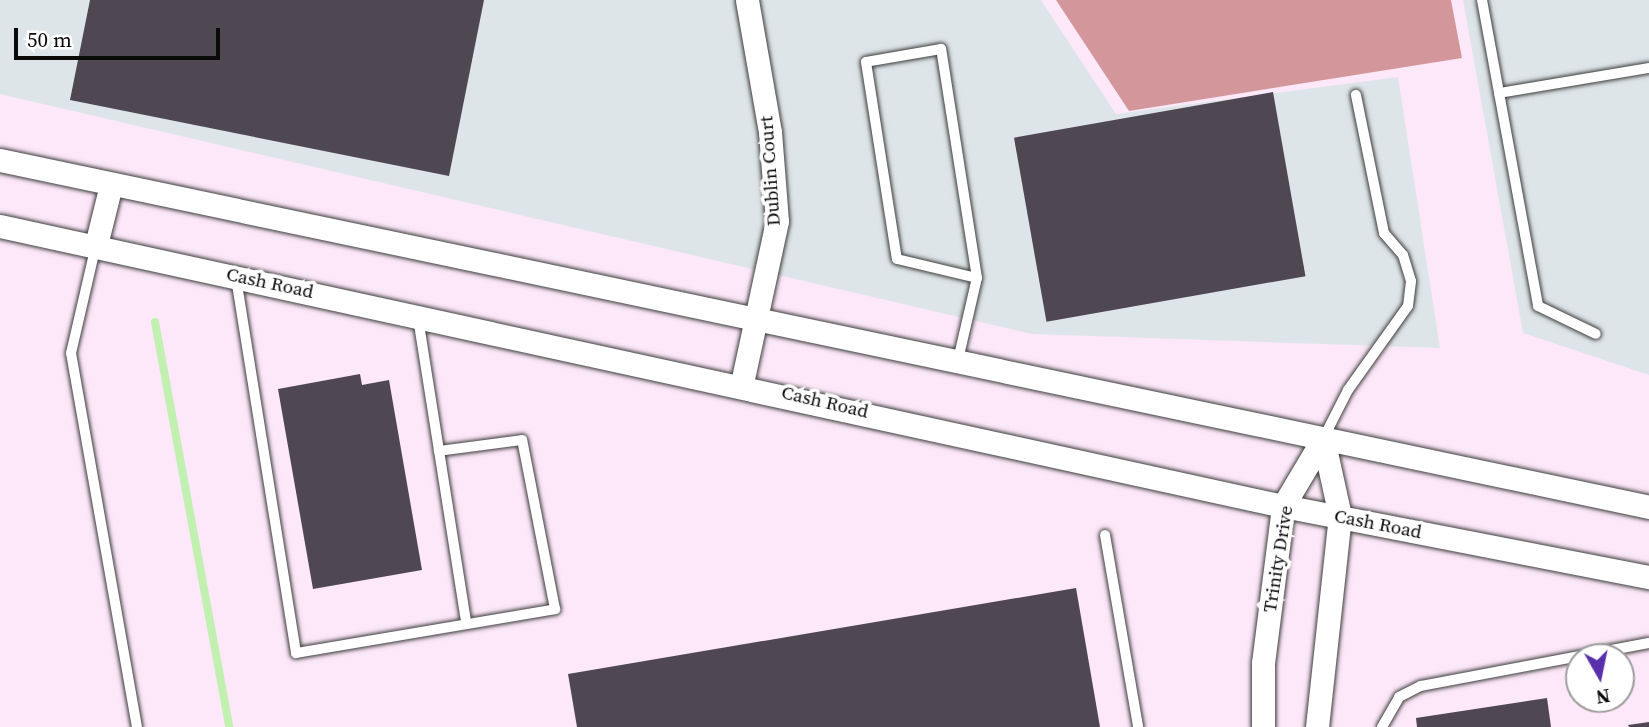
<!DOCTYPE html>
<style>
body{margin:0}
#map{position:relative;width:1649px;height:727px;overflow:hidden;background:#fde8f9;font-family:"Source Serif 4",serif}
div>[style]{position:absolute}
.industrial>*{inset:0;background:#dee5e8}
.forest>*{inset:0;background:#d3979b}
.stream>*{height:8px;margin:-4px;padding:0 4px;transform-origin:4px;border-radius:4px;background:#c1f0b1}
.building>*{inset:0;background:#4f4751;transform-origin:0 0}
.roads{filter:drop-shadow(0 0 2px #3d3d3d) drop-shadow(0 0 2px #3d3d3d)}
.lane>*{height:10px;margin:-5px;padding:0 5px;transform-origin:5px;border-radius:5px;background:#fff}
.street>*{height:23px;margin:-11.5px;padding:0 11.5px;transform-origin:11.5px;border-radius:11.5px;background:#fff}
span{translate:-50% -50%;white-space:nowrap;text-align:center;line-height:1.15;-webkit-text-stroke:7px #fff;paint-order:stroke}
.street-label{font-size:19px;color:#0a0a0a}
.north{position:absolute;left:1565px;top:643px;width:70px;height:70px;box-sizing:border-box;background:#fff;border:2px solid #9d9d9d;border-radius:50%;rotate:171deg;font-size:19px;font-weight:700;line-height:28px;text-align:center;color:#0a0a0a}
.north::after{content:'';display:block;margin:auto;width:24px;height:32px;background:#592fac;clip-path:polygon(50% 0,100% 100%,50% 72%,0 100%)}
.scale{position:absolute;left:14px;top:28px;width:206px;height:32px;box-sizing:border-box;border:4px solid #0a0a0a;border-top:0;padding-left:9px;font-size:21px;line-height:24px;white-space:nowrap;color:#0a0a0a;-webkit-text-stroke:5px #fff;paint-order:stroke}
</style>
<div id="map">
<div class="industrial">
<div style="clip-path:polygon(0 0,1041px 0,1116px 114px,1398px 77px,1440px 348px,1032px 334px,0 94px)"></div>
<div style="clip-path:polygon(1463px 0,1649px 0,1649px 375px,1523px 333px)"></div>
</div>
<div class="forest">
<div style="clip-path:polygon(1056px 0,1451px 0,1462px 58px,1129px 111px)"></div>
</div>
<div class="stream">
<div style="left:155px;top:322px;width:412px;rotate:79.6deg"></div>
</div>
<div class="building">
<div style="clip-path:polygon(90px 0,484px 0,449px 176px,70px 100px)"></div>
<div style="left:1273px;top:92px;width:187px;height:263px;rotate:80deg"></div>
<div style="clip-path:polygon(360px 374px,362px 385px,389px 380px,422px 570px,313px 589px,278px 389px)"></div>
<div style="clip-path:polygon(1076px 588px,1100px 727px,577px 727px,568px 674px)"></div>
<div style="clip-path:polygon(1547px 698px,1551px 727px,1417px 727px,1416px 718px)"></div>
<div style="clip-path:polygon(1649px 722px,1649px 727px,1629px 727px,1628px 725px)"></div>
</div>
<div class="roads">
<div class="lane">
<div style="left:1482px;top:0;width:311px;rotate:79.6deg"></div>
<div style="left:1538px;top:306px;width:64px;rotate:25.8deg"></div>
<div style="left:1499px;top:93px;width:152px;rotate:-9.5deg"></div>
<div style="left:96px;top:245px;width:111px;rotate:103deg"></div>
<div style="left:71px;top:353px;width:380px;rotate:80deg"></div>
<div style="left:236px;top:278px;width:380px;rotate:80.9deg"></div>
<div style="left:296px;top:653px;width:263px;rotate:-9.6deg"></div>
<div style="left:555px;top:609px;width:172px;rotate:-101deg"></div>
<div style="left:522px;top:440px;width:84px;rotate:172.5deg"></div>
<div style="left:418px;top:318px;width:306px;rotate:81deg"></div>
<div style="left:958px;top:360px;width:84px;rotate:-77deg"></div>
<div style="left:977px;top:278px;width:232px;rotate:-98.9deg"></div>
<div style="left:941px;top:49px;width:76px;rotate:170.2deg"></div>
<div style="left:866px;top:62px;width:199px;rotate:81.1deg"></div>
<div style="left:897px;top:259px;width:82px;rotate:13.4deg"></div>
<div style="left:1323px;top:439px;width:55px;rotate:-63deg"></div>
<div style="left:1348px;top:390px;width:103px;rotate:-54.5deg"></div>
<div style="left:1408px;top:306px;width:25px;rotate:-83deg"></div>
<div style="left:1411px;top:281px;width:27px;rotate:-107deg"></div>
<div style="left:1403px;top:255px;width:29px;rotate:-131deg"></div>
<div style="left:1384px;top:233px;width:141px;rotate:-101.5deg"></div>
<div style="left:1105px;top:535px;width:195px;rotate:80.2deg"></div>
<div style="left:1382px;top:727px;width:34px;rotate:-60deg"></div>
<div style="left:1399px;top:697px;width:25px;rotate:-27deg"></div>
<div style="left:1421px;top:686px;width:232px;rotate:-10.7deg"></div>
</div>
<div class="street">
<div style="left:0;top:160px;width:1685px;rotate:11.88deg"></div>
<div style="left:0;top:226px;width:1313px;rotate:12.31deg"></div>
<div style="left:1283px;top:506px;width:373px;rotate:11deg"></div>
<div style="left:96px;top:245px;width:62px;rotate:-76deg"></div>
<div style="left:742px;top:383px;width:166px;rotate:-77.8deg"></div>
<div style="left:777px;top:221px;width:89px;rotate:-94.5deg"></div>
<div style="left:770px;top:132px;width:134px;rotate:-99.9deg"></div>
<div style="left:1263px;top:727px;width:64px;rotate:-90deg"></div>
<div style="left:1263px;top:663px;width:158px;rotate:-82.7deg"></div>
<div style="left:1283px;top:506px;width:78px;rotate:-59.2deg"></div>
<div style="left:1317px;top:727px;width:212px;rotate:-83.8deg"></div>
<div style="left:1340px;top:516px;width:79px;rotate:-102.4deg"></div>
</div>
</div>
<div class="street-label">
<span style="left:770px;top:171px;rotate:-94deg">Dublin Court</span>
<span style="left:270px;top:283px;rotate:12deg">Cash Road</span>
<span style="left:825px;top:402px;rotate:13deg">Cash Road</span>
<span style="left:1378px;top:524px;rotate:11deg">Cash Road</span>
<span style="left:1278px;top:559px;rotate:-81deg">Trinity Drive</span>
</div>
<div class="north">N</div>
<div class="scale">50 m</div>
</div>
